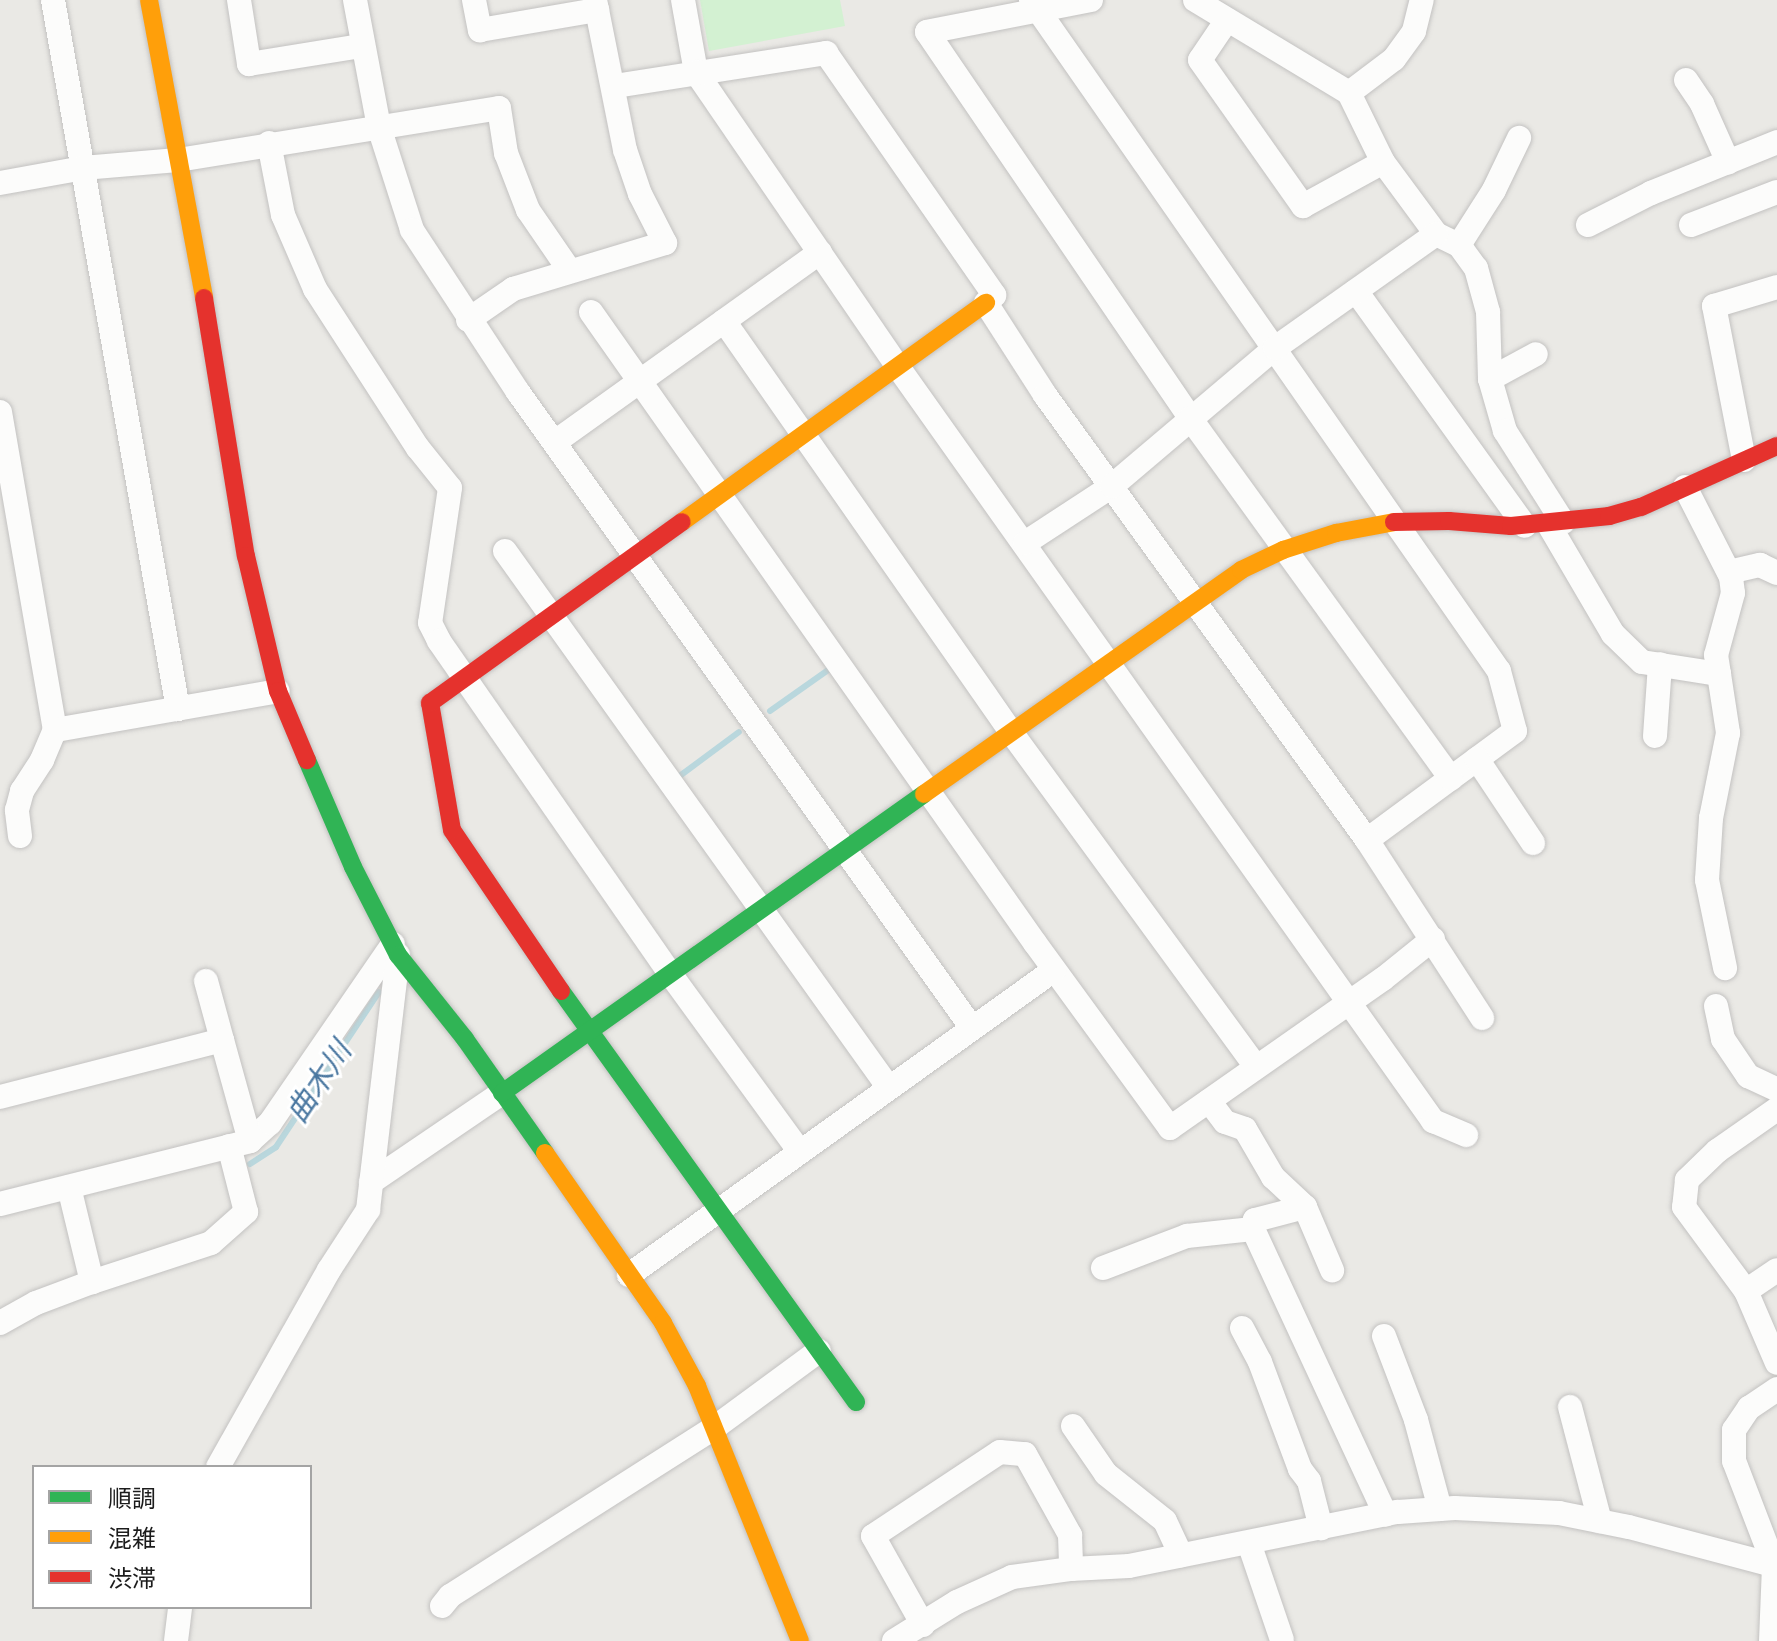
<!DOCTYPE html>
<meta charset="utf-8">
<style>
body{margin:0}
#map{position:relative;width:1777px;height:1641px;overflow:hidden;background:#eae9e5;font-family:Jost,"Noto Sans JP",sans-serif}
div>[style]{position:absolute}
.park>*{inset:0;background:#d3f1d2}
.stream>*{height:6px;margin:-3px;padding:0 3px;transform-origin:3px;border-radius:3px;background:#b9d7dd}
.roads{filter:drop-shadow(0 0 2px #c3c2c1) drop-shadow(0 0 2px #c3c2c1)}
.street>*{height:24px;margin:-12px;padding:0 12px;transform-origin:12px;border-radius:12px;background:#fcfcfb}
.fast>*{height:18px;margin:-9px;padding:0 9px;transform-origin:9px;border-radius:9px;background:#30b455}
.slow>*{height:18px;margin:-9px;padding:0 9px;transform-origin:9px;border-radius:9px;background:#ff9f0a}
.jam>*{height:18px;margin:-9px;padding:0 9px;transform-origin:9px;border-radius:9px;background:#e5322d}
span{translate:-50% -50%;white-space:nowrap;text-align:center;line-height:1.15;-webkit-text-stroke:6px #fff;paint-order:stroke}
.water-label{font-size:30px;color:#4a77a0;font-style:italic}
.legend{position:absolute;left:32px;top:1465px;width:280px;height:144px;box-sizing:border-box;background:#fff;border:2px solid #a4a4a4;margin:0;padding:10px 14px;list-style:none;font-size:24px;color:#1c1c1c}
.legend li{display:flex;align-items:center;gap:16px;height:40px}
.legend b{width:40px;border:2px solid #a4a4a4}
</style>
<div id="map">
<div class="park">
<div style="clip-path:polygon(700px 0,840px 0,845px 26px,709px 51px)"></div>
</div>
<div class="stream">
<div style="left:770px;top:711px;width:75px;rotate:-35.2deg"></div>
<div style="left:681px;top:775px;width:72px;rotate:-36.6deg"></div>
<div style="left:250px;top:1164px;width:31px;rotate:-33deg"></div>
<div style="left:276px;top:1147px;width:186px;rotate:-56.4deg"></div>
</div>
<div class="roads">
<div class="street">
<div style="left:53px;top:0;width:720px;rotate:80deg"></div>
<div style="left:239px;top:0;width:65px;rotate:81.1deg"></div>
<div style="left:249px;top:64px;width:114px;rotate:-9.1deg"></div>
<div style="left:355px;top:0;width:129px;rotate:79.3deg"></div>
<div style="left:379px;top:127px;width:108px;rotate:72.2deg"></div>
<div style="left:412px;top:230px;width:194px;rotate:56.8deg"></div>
<div style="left:518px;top:392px;width:781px;rotate:54.48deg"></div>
<div style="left:474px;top:0;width:31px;rotate:79deg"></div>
<div style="left:480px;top:30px;width:119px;rotate:-9.7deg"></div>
<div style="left:683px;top:0;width:73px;rotate:79.8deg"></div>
<div style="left:696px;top:72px;width:358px;rotate:55.6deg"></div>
<div style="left:898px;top:367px;width:925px;rotate:54.64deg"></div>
<div style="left:1433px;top:1121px;width:36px;rotate:23deg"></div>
<div style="left:1031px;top:0;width:818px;rotate:55.11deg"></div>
<div style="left:1499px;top:671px;width:62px;rotate:75.1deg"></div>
<div style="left:1515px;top:731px;width:184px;rotate:143.6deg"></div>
<div style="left:1091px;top:0;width:167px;rotate:169deg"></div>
<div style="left:927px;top:32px;width:467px;rotate:55.7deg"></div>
<div style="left:1190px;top:418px;width:445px;rotate:54.1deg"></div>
<div style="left:1195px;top:0;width:180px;rotate:31.1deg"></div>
<div style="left:1349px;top:93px;width:77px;rotate:63.8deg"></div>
<div style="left:1383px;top:162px;width:89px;rotate:53.6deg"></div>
<div style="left:1436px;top:234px;width:25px;rotate:26deg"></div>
<div style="left:1459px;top:245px;width:29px;rotate:54deg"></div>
<div style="left:1476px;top:268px;width:46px;rotate:74.7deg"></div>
<div style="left:1488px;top:312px;width:67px;rotate:88.3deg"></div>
<div style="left:1490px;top:379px;width:54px;rotate:73.9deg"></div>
<div style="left:1505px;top:431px;width:108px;rotate:57.5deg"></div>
<div style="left:1227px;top:20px;width:48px;rotate:124deg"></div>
<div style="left:1200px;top:60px;width:179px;rotate:54.8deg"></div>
<div style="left:1303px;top:206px;width:91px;rotate:-28.8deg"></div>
<div style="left:1686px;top:80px;width:29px;rotate:56deg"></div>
<div style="left:1702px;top:104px;width:64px;rotate:65.9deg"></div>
<div style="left:615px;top:86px;width:214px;rotate:-8.9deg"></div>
<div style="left:826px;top:53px;width:295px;rotate:55.2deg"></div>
<div style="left:994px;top:295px;width:11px;rotate:135deg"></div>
<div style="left:986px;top:303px;width:109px;rotate:57.3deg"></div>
<div style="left:1045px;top:395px;width:549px;rotate:54.11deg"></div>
<div style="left:1367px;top:840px;width:212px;rotate:57.1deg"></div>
<div style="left:1349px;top:93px;width:56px;rotate:-37.1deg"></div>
<div style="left:1394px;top:59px;width:34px;rotate:-54deg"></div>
<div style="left:1414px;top:31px;width:32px;rotate:-76deg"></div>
<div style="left:269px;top:143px;width:73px;rotate:79deg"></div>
<div style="left:283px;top:215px;width:81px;rotate:66.6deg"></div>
<div style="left:315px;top:289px;width:189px;rotate:57.1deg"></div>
<div style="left:418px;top:448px;width:51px;rotate:51.3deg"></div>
<div style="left:450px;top:488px;width:136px;rotate:98.4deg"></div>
<div style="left:430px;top:623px;width:20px;rotate:63deg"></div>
<div style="left:439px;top:641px;width:407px;rotate:55.2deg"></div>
<div style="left:671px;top:975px;width:219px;rotate:53.9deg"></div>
<div style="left:0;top:183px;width:84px;rotate:-10.2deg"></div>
<div style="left:83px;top:168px;width:95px;rotate:-4.8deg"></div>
<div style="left:178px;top:160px;width:325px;rotate:-9.2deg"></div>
<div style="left:499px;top:108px;width:46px;rotate:81.2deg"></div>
<div style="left:506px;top:153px;width:61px;rotate:68.9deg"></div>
<div style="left:528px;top:210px;width:74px;rotate:55.5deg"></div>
<div style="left:1588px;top:225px;width:71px;rotate:-26.9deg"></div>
<div style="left:1651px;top:193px;width:136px;rotate:-22deg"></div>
<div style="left:1691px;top:225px;width:92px;rotate:-21deg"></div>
<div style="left:1459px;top:245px;width:65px;rotate:-57.5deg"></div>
<div style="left:1494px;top:190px;width:58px;rotate:-64.3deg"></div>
<div style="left:1356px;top:291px;width:289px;rotate:54.3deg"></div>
<div style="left:591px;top:312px;width:772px;rotate:54.87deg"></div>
<div style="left:1035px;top:943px;width:229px;rotate:53.9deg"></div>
<div style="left:1170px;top:1128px;width:260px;rotate:-35deg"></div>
<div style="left:1383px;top:979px;width:64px;rotate:-38.7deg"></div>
<div style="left:468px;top:320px;width:55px;rotate:-34.6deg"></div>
<div style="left:513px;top:289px;width:159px;rotate:-16.8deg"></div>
<div style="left:665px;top:243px;width:55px;rotate:-117deg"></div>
<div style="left:640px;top:194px;width:46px;rotate:-108.8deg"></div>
<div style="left:625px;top:150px;width:153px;rotate:-101.3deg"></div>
<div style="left:724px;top:321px;width:501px;rotate:55.07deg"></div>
<div style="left:1011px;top:732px;width:415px;rotate:53.8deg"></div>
<div style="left:1490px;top:379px;width:52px;rotate:-28.5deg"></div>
<div style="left:0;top:412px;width:323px;rotate:80.2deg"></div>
<div style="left:55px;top:730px;width:226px;rotate:-9.9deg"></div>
<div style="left:555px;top:442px;width:326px;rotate:-35.6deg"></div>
<div style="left:1744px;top:460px;width:157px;rotate:-101deg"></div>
<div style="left:1714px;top:306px;width:66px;rotate:-16.8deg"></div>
<div style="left:1685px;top:487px;width:101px;rotate:62.9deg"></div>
<div style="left:1731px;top:577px;width:16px;rotate:83deg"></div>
<div style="left:1733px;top:593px;width:64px;rotate:105.3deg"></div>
<div style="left:1716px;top:655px;width:19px;rotate:81deg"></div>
<div style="left:1549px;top:525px;width:126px;rotate:59.6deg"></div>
<div style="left:1613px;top:634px;width:40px;rotate:44deg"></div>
<div style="left:1642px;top:662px;width:78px;rotate:8.9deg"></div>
<div style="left:1719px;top:674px;width:60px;rotate:81.3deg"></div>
<div style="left:1728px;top:733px;width:87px;rotate:101.3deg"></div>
<div style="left:1711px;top:818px;width:62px;rotate:93.7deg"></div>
<div style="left:1707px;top:880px;width:90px;rotate:78.4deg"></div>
<div style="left:1025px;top:543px;width:104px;rotate:-33.2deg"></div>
<div style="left:1112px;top:486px;width:214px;rotate:-40.3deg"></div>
<div style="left:1275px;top:348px;width:197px;rotate:-35.3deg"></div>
<div style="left:505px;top:551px;width:660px;rotate:54.43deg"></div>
<div style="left:1729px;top:572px;width:32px;rotate:-13deg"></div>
<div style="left:1760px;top:565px;width:19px;rotate:25deg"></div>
<div style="left:1655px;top:736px;width:72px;rotate:-86deg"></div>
<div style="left:1477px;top:759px;width:101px;rotate:56.3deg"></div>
<div style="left:20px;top:836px;width:26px;rotate:-97deg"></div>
<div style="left:17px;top:810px;width:20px;rotate:-75deg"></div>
<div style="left:22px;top:791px;width:37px;rotate:-57deg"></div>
<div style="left:42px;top:760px;width:33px;rotate:-67deg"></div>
<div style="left:206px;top:981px;width:61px;rotate:74.8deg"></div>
<div style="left:1716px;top:1006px;width:34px;rotate:78deg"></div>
<div style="left:1723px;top:1039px;width:45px;rotate:56deg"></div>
<div style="left:1748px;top:1076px;width:31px;rotate:25deg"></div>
<div style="left:0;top:1097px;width:229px;rotate:-14.4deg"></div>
<div style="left:222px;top:1040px;width:105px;rotate:74.5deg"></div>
<div style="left:1209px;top:1101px;width:26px;rotate:53deg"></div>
<div style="left:1225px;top:1122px;width:21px;rotate:19deg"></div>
<div style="left:1245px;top:1129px;width:56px;rotate:59.7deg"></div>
<div style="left:1273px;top:1177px;width:44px;rotate:43.2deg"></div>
<div style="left:1305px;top:1207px;width:69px;rotate:66.8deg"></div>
<div style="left:1777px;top:1109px;width:73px;rotate:145deg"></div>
<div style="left:1717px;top:1151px;width:42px;rotate:136deg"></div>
<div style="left:1687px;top:1180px;width:27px;rotate:96deg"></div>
<div style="left:1684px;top:1207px;width:104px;rotate:53.6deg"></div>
<div style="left:1746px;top:1291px;width:78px;rotate:66.7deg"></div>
<div style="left:371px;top:1182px;width:158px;rotate:-34.2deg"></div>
<div style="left:69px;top:1187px;width:98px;rotate:76.4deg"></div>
<div style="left:92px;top:1282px;width:125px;rotate:-18.1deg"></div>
<div style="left:211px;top:1243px;width:47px;rotate:-41.5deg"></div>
<div style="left:246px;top:1212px;width:68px;rotate:-104.4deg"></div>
<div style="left:0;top:1204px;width:258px;rotate:-14.1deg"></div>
<div style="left:250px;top:1141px;width:27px;rotate:-42deg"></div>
<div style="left:270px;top:1123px;width:217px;rotate:-55.5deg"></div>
<div style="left:1305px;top:1207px;width:52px;rotate:165.4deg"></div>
<div style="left:1255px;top:1220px;width:9px;rotate:103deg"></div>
<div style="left:1253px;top:1229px;width:315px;rotate:65.1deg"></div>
<div style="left:1103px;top:1268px;width:90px;rotate:-20.9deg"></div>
<div style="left:1187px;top:1236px;width:66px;rotate:-6.1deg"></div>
<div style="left:629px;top:1275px;width:523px;rotate:-35.67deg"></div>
<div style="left:1746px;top:1291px;width:37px;rotate:-34deg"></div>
<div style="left:0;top:1323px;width:41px;rotate:-29.1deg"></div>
<div style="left:36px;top:1303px;width:60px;rotate:-20.6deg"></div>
<div style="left:1242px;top:1328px;width:38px;rotate:62deg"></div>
<div style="left:1260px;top:1362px;width:114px;rotate:69.5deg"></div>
<div style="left:1300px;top:1469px;width:15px;rotate:53deg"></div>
<div style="left:1309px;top:1481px;width:49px;rotate:75.7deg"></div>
<div style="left:1384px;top:1336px;width:90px;rotate:69.1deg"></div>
<div style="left:1416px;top:1420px;width:92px;rotate:74.9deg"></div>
<div style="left:1570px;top:1407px;width:118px;rotate:75.3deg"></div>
<div style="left:1073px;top:1426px;width:58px;rotate:55.5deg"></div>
<div style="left:1106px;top:1474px;width:75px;rotate:38.5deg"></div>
<div style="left:1165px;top:1521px;width:38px;rotate:65deg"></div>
<div style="left:218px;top:1467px;width:226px;rotate:-60.6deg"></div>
<div style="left:329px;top:1270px;width:72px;rotate:-57deg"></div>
<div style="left:368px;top:1210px;width:257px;rotate:-83.3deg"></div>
<div style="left:1249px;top:1543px;width:102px;rotate:71.2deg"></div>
<div style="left:442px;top:1606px;width:13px;rotate:-51deg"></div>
<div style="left:450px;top:1596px;width:313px;rotate:-32.5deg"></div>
<div style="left:714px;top:1428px;width:130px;rotate:-36.3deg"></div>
<div style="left:923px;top:1625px;width:102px;rotate:-119.3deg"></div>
<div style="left:873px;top:1536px;width:152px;rotate:-33.5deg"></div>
<div style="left:1000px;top:1452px;width:25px;rotate:5deg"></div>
<div style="left:1025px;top:1454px;width:93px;rotate:60.9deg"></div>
<div style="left:1070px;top:1535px;width:34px;rotate:88deg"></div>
<div style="left:176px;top:1641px;width:34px;rotate:-83deg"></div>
<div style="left:894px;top:1641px;width:74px;rotate:-31.8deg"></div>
<div style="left:957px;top:1602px;width:60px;rotate:-24.4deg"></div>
<div style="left:1012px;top:1577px;width:60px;rotate:-7.7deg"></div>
<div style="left:1071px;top:1569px;width:58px;rotate:-3deg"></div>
<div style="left:1129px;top:1566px;width:274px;rotate:-11.4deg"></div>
<div style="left:1398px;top:1512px;width:57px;rotate:-4deg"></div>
<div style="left:1455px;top:1508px;width:104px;rotate:2.8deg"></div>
<div style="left:1559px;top:1513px;width:71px;rotate:11.3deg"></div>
<div style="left:1629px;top:1527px;width:153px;rotate:14.8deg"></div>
<div style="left:1771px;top:1641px;width:76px;rotate:-87.7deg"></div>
<div style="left:1774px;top:1565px;width:111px;rotate:-111deg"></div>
<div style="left:1734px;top:1461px;width:31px;rotate:-90deg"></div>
<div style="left:1734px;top:1430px;width:27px;rotate:-56deg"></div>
<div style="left:1749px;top:1408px;width:34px;rotate:-34deg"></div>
</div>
<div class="fast">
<div style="left:307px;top:760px;width:116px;rotate:66.7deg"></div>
<div style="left:353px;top:867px;width:99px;rotate:62.9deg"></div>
<div style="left:398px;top:955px;width:107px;rotate:51.4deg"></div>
<div style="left:465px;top:1039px;width:139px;rotate:54.9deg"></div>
<div style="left:561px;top:991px;width:506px;rotate:54.33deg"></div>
<div style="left:502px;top:1093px;width:517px;rotate:-35.32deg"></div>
</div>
<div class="slow">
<div style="left:149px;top:0;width:303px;rotate:79.5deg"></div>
<div style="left:682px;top:522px;width:375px;rotate:-35.8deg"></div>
<div style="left:924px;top:794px;width:388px;rotate:-35.2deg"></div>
<div style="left:1241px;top:570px;width:47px;rotate:-25.5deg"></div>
<div style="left:1283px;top:550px;width:56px;rotate:-17.8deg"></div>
<div style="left:1336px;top:533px;width:59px;rotate:-10.7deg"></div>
<div style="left:545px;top:1153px;width:207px;rotate:55.2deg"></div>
<div style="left:663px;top:1323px;width:72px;rotate:61.6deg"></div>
<div style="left:697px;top:1386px;width:275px;rotate:68deg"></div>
</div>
<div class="jam">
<div style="left:204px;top:298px;width:261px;rotate:80.8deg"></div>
<div style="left:246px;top:556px;width:139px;rotate:76.7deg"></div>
<div style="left:278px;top:691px;width:75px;rotate:67.2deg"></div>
<div style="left:1394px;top:522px;width:55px;rotate:-1deg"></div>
<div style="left:1449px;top:521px;width:62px;rotate:4.6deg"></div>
<div style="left:1511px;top:526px;width:99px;rotate:-5.8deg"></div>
<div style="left:1609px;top:516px;width:33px;rotate:-16deg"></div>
<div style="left:1641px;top:507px;width:149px;rotate:-24.2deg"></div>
<div style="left:561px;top:991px;width:194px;rotate:-124.1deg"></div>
<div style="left:452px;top:830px;width:129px;rotate:-99.8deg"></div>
<div style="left:430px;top:703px;width:310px;rotate:-35.7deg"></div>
</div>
</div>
<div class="water-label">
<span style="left:319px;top:1082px;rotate:-56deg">曲木川</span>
</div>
<ul class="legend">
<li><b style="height:10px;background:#30b455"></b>順調</li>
<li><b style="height:10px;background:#ff9f0a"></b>混雑</li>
<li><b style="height:10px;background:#e5322d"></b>渋滞</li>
</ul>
</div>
